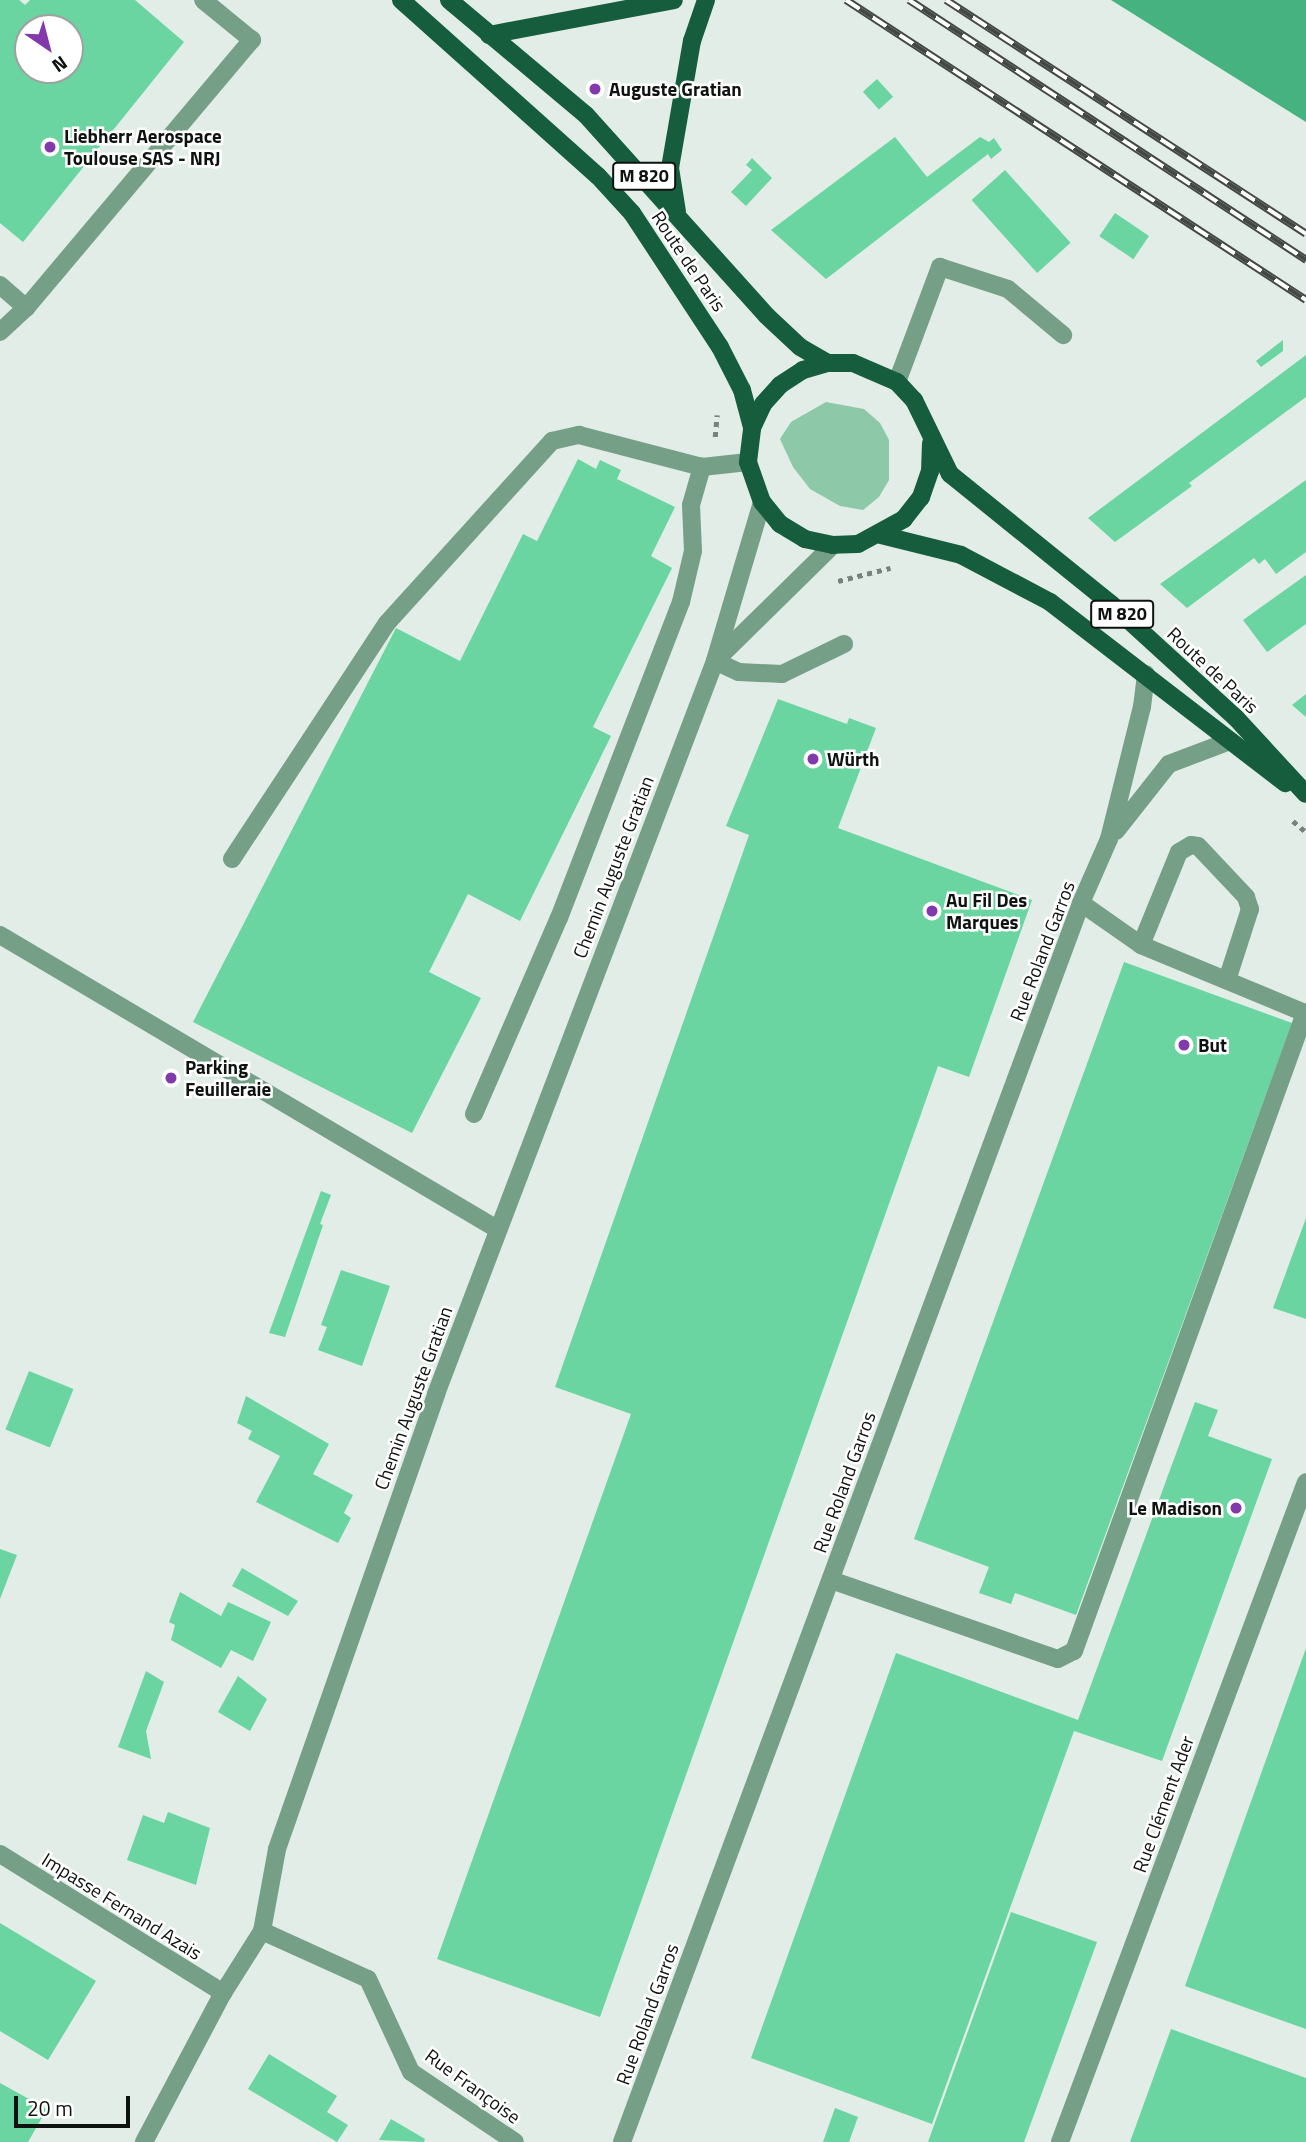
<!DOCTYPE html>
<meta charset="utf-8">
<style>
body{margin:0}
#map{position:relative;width:1306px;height:2142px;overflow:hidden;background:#e1ede6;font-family:"Titillium Web",sans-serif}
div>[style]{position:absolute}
.green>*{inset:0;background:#8dc8a8}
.water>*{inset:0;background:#45b280}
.building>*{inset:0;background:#6ad5a0;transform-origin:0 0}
.path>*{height:4.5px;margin-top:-2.25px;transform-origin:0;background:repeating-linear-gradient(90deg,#79817c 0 5px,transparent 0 10px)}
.minor>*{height:18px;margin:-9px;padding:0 9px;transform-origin:9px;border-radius:9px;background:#769f88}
.major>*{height:18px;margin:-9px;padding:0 9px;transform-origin:9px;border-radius:9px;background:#165d3e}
.rail>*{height:8px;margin-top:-4px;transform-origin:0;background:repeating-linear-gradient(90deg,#fff 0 16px,#434845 0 32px);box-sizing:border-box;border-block:2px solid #434845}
.dots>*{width:19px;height:19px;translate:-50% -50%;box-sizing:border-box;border:4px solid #fff;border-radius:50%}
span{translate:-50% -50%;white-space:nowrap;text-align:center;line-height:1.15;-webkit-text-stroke:5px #fff;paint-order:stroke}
.shield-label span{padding:2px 5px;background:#fff;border:2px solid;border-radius:5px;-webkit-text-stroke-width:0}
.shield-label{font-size:18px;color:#0f1310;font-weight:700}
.poi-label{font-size:19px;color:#0f1310;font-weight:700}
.left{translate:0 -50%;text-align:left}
.right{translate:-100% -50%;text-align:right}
.street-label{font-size:19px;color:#0f1310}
.north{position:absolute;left:14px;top:14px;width:70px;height:70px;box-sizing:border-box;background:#fff;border:2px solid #9fa19f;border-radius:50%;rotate:145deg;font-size:19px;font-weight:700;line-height:28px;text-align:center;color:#0f1310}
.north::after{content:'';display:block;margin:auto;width:24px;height:32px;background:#8139ac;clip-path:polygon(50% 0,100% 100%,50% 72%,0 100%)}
.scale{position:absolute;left:14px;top:2096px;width:116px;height:32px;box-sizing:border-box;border:4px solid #0f1310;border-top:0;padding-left:9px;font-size:21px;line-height:24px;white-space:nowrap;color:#0f1310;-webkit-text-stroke:5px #fff;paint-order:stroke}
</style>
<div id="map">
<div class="green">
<div style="clip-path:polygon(826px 402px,864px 409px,880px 423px,889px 440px,889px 480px,879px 497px,863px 510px,840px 506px,810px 489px,793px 467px,780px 439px,791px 422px)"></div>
</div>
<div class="water">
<div style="clip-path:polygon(1111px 0,1306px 0,1306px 122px)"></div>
</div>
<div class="building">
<div style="clip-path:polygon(evenodd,0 0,19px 0,25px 5px,30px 0,135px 0,184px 42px,23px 242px,0 223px,0 0,28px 28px,70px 28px,70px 70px,28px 70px,28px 28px)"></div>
<div style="left:877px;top:79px;width:24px;height:19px;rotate:48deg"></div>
<div style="clip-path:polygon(895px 137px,927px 177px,980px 137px,989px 142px,994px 138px,1002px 150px,991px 159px,988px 154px,826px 279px,771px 230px)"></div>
<div style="clip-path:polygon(752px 158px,772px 178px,746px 206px,731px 192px,752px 170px,746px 165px)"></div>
<div style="left:1005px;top:170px;width:98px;height:45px;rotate:48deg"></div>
<div style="left:1115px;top:213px;width:41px;height:28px;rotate:34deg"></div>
<div style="clip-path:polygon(1283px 340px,1283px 351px,1261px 367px,1256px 361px)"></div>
<div style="clip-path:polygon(1306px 355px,1306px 397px,1189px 483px,1192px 486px,1115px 542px,1088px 518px)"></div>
<div style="clip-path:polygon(578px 459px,596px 469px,600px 460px,621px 470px,617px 479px,675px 507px,651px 556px,672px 568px,593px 727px,611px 736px,520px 921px,468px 894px,429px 972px,481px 998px,412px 1133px,193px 1022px,396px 628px,460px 661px,523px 534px,537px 541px)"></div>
<div style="clip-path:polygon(1306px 480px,1306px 552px,1276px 574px,1265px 559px,1259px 564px,1254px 558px,1187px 608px,1160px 584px)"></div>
<div style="clip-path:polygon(1306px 575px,1306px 624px,1267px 652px,1243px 620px)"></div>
<div style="clip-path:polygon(1306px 694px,1306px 717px,1292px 705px)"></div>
<div style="clip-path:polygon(778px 699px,847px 724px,849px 718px,876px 728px,838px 828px,1032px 900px,969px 1077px,938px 1066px,600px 2017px,437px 1959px,631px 1414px,555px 1387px,749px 835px,726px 826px)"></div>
<div style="clip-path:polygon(1124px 962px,1292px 1023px,1076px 1615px,1015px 1593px,1011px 1604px,979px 1593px,989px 1567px,914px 1539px)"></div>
<div style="clip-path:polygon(321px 1191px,331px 1195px,320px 1224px,323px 1225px,285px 1337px,269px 1333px)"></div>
<div style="clip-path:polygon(1306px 1218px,1306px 1319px,1273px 1308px)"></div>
<div style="clip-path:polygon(341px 1270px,390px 1286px,362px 1366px,318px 1350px,327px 1327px,321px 1325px)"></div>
<div style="left:29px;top:1371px;width:48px;height:63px;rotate:22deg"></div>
<div style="clip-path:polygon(246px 1396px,329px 1444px,313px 1474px,353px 1495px,344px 1513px,351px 1518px,338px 1543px,256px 1502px,280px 1456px,248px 1439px,252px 1431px,237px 1423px)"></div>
<div style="clip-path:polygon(1195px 1402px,1218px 1410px,1208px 1436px,1272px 1459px,1162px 1761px,1074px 1731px,932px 2124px,751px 2058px,896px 1653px,1078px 1720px)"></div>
<div style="clip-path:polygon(0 1549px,17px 1555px,0 1599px)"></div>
<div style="clip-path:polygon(242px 1568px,298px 1601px,288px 1616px,232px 1586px)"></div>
<div style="clip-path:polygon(180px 1592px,221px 1616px,228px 1602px,271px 1622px,253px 1661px,231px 1650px,221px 1668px,171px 1640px,175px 1625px,169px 1622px)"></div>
<div style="clip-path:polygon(1306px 1648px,1306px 2029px,1185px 1986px)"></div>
<div style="clip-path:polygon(146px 1671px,164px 1682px,146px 1731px,151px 1759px,118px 1747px)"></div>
<div style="clip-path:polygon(238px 1676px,267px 1699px,250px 1731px,218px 1712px)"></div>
<div style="clip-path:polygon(168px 1812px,210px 1828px,196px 1885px,127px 1860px,143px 1815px,164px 1823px)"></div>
<div style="clip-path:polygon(1011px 1912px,1097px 1942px,1024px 2142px,928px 2142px)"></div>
<div style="clip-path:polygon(0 1923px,96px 1981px,48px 2060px,0 2031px)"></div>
<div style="clip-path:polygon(1171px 2029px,1306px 2078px,1306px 2142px,1130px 2142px)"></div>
<div style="clip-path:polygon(269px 2054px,337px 2096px,327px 2112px,348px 2125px,337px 2142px,248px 2089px)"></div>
<div style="clip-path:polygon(0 2083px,47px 2109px,28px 2142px,0 2142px)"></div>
<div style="clip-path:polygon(835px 2108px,858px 2117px,849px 2142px,823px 2142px)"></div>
<div style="clip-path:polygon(391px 2119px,425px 2139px,424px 2142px,379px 2140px)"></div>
</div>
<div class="path">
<div style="left:715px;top:437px;width:22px;rotate:-85deg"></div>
<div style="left:838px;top:581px;width:54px;rotate:-14deg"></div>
<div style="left:1293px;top:821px;width:17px;rotate:40deg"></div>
</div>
<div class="minor">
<div style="left:0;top:285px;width:35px;rotate:41deg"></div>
<div style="left:0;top:332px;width:35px;rotate:-43deg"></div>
<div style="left:26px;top:308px;width:351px;rotate:-49.9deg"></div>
<div style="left:252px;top:40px;width:63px;rotate:-140.8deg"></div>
<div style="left:897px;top:382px;width:123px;rotate:-69.5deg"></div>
<div style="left:940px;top:267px;width:71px;rotate:17.9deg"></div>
<div style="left:1008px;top:289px;width:72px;rotate:39.9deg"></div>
<div style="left:762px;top:502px;width:166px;rotate:106.5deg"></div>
<div style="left:715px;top:661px;width:165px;rotate:-44.5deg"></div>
<div style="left:1116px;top:831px;width:85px;rotate:-51.7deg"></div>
<div style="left:1169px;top:764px;width:65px;rotate:-20.7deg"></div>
<div style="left:232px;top:859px;width:282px;rotate:-56.7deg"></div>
<div style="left:387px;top:623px;width:246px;rotate:-47.8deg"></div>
<div style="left:552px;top:441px;width:28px;rotate:-13deg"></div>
<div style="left:579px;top:435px;width:127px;rotate:14.6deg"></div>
<div style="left:702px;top:467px;width:46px;rotate:-6.2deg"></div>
<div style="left:0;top:935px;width:577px;rotate:30.61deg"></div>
<div style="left:1141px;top:945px;width:100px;rotate:-67.8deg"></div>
<div style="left:1179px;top:852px;width:14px;rotate:-30deg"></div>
<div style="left:1191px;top:845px;width:7px;rotate:8deg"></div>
<div style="left:1198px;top:846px;width:70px;rotate:46.7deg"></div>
<div style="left:1246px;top:897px;width:13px;rotate:72deg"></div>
<div style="left:1250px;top:909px;width:75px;rotate:107.9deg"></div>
<div style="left:474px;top:1114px;width:214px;rotate:-66.6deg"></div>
<div style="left:559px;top:918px;width:339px;rotate:-68.9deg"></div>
<div style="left:681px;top:602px;width:52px;rotate:-76.8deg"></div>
<div style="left:693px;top:551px;width:46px;rotate:-92.5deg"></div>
<div style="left:691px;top:505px;width:40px;rotate:-74deg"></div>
<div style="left:831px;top:1580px;width:240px;rotate:19.2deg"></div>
<div style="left:1058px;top:1659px;width:18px;rotate:-27deg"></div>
<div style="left:1074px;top:1651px;width:679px;rotate:-70.1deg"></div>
<div style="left:1305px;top:1013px;width:178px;rotate:-157.5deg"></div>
<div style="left:1141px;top:945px;width:73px;rotate:-145deg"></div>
<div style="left:0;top:1854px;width:263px;rotate:31.9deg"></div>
<div style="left:262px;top:1931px;width:116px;rotate:24.4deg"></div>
<div style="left:368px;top:1979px;width:102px;rotate:65.2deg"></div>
<div style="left:411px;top:2072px;width:125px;rotate:33.9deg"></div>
<div style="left:144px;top:2142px;width:169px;rotate:-62.1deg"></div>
<div style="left:223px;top:1993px;width:73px;rotate:-57.8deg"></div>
<div style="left:262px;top:1931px;width:83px;rotate:-79.6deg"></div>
<div style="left:277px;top:1849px;width:482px;rotate:-70.7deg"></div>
<div style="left:436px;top:1394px;width:784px;rotate:-69.16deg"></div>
<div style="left:715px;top:661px;width:26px;rotate:25deg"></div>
<div style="left:739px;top:672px;width:43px;rotate:2.7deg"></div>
<div style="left:782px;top:674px;width:69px;rotate:-25.8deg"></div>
<div style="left:622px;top:2142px;width:1321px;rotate:-69.67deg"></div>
<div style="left:1081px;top:903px;width:70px;rotate:-66.4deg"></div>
<div style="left:1109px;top:839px;width:136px;rotate:-76deg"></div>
<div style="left:1142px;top:707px;width:33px;rotate:-83deg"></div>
<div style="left:1060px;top:2142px;width:704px;rotate:-69.56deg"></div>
</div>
<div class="major">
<div style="left:401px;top:0;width:264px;rotate:41.8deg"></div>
<div style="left:598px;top:176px;width:50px;rotate:47.4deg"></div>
<div style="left:632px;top:213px;width:160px;rotate:56.7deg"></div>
<div style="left:720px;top:347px;width:48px;rotate:62.9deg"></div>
<div style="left:742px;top:390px;width:39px;rotate:75deg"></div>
<div style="left:449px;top:0;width:179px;rotate:40deg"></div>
<div style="left:586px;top:115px;width:270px;rotate:48deg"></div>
<div style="left:767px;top:316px;width:45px;rotate:43.2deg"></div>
<div style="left:800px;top:347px;width:32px;rotate:30deg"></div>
<div style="left:489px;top:35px;width:188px;rotate:-10.7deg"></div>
<div style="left:677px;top:212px;width:45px;rotate:-99deg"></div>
<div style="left:670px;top:168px;width:129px;rotate:-80.2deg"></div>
<div style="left:692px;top:41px;width:43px;rotate:-71.1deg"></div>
<div style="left:931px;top:443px;width:28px;rotate:92deg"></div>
<div style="left:930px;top:471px;width:28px;rotate:109deg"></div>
<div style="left:921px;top:497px;width:28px;rotate:128deg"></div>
<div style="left:904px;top:519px;width:52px;rotate:151.5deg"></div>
<div style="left:858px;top:544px;width:25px;rotate:178deg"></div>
<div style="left:833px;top:545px;width:29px;rotate:-168deg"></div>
<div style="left:805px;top:539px;width:29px;rotate:-149deg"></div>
<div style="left:780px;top:524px;width:28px;rotate:-129deg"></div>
<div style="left:762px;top:502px;width:42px;rotate:-109.3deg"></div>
<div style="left:748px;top:462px;width:34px;rotate:-83deg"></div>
<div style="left:752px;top:428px;width:26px;rotate:-65deg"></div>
<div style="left:763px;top:404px;width:25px;rotate:-48deg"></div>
<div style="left:780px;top:385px;width:27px;rotate:-33deg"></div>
<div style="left:803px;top:370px;width:26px;rotate:-16deg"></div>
<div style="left:828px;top:363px;width:25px"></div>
<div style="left:853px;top:363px;width:48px;rotate:23.4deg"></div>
<div style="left:897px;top:382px;width:25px;rotate:47deg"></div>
<div style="left:914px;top:400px;width:82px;rotate:64.1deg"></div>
<div style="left:950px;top:474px;width:207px;rotate:38.9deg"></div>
<div style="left:1111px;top:604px;width:169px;rotate:42.4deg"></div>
<div style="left:1236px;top:718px;width:103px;rotate:47.4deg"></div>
<div style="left:881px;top:535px;width:82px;rotate:14deg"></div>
<div style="left:961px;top:555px;width:101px;rotate:27.8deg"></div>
<div style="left:1050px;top:602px;width:297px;rotate:37.6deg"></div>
</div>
<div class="rail">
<div style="left:846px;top:0;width:549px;rotate:33.11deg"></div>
<div style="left:909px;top:0;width:475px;rotate:33.2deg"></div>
<div style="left:946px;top:0;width:429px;rotate:33deg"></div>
</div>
<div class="dots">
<div style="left:595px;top:89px;background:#8139ac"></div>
<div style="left:50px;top:147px;background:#8139ac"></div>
<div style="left:813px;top:759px;background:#8139ac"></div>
<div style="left:932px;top:911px;background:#8139ac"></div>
<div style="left:1184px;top:1045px;background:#8139ac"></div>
<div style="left:171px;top:1078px;background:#8139ac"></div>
<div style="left:1236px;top:1508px;background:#8139ac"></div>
</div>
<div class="shield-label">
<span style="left:644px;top:176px">M 820</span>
<span style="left:1122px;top:614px">M 820</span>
</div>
<div class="poi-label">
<span class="left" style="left:609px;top:89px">Auguste Gratian</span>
<span class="left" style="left:64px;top:147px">Liebherr Aerospace<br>Toulouse SAS - NRJ</span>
<span class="left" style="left:827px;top:759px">Würth</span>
<span class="left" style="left:946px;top:911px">Au Fil Des<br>Marques</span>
<span class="left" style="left:1198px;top:1045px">But</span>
<span class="left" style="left:185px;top:1078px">Parking<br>Feuilleraie</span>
<span class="right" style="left:1222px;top:1508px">Le Madison</span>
</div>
<div class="street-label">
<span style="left:689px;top:261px;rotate:56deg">Route de Paris</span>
<span style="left:1213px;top:670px;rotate:43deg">Route de Paris</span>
<span style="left:613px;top:867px;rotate:-69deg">Chemin Auguste Gratian</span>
<span style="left:1042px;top:951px;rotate:-69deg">Rue Roland Garros</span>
<span style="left:413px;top:1398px;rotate:-70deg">Chemin Auguste Gratian</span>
<span style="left:844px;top:1482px;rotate:-70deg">Rue Roland Garros</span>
<span style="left:1163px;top:1804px;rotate:-70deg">Rue Clément Ader</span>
<span style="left:122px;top:1906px;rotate:32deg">Impasse Fernand Azais</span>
<span style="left:647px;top:2014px;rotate:-70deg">Rue Roland Garros</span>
<span style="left:473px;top:2086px;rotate:36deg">Rue Françoise</span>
</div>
<div class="north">N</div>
<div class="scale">20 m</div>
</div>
